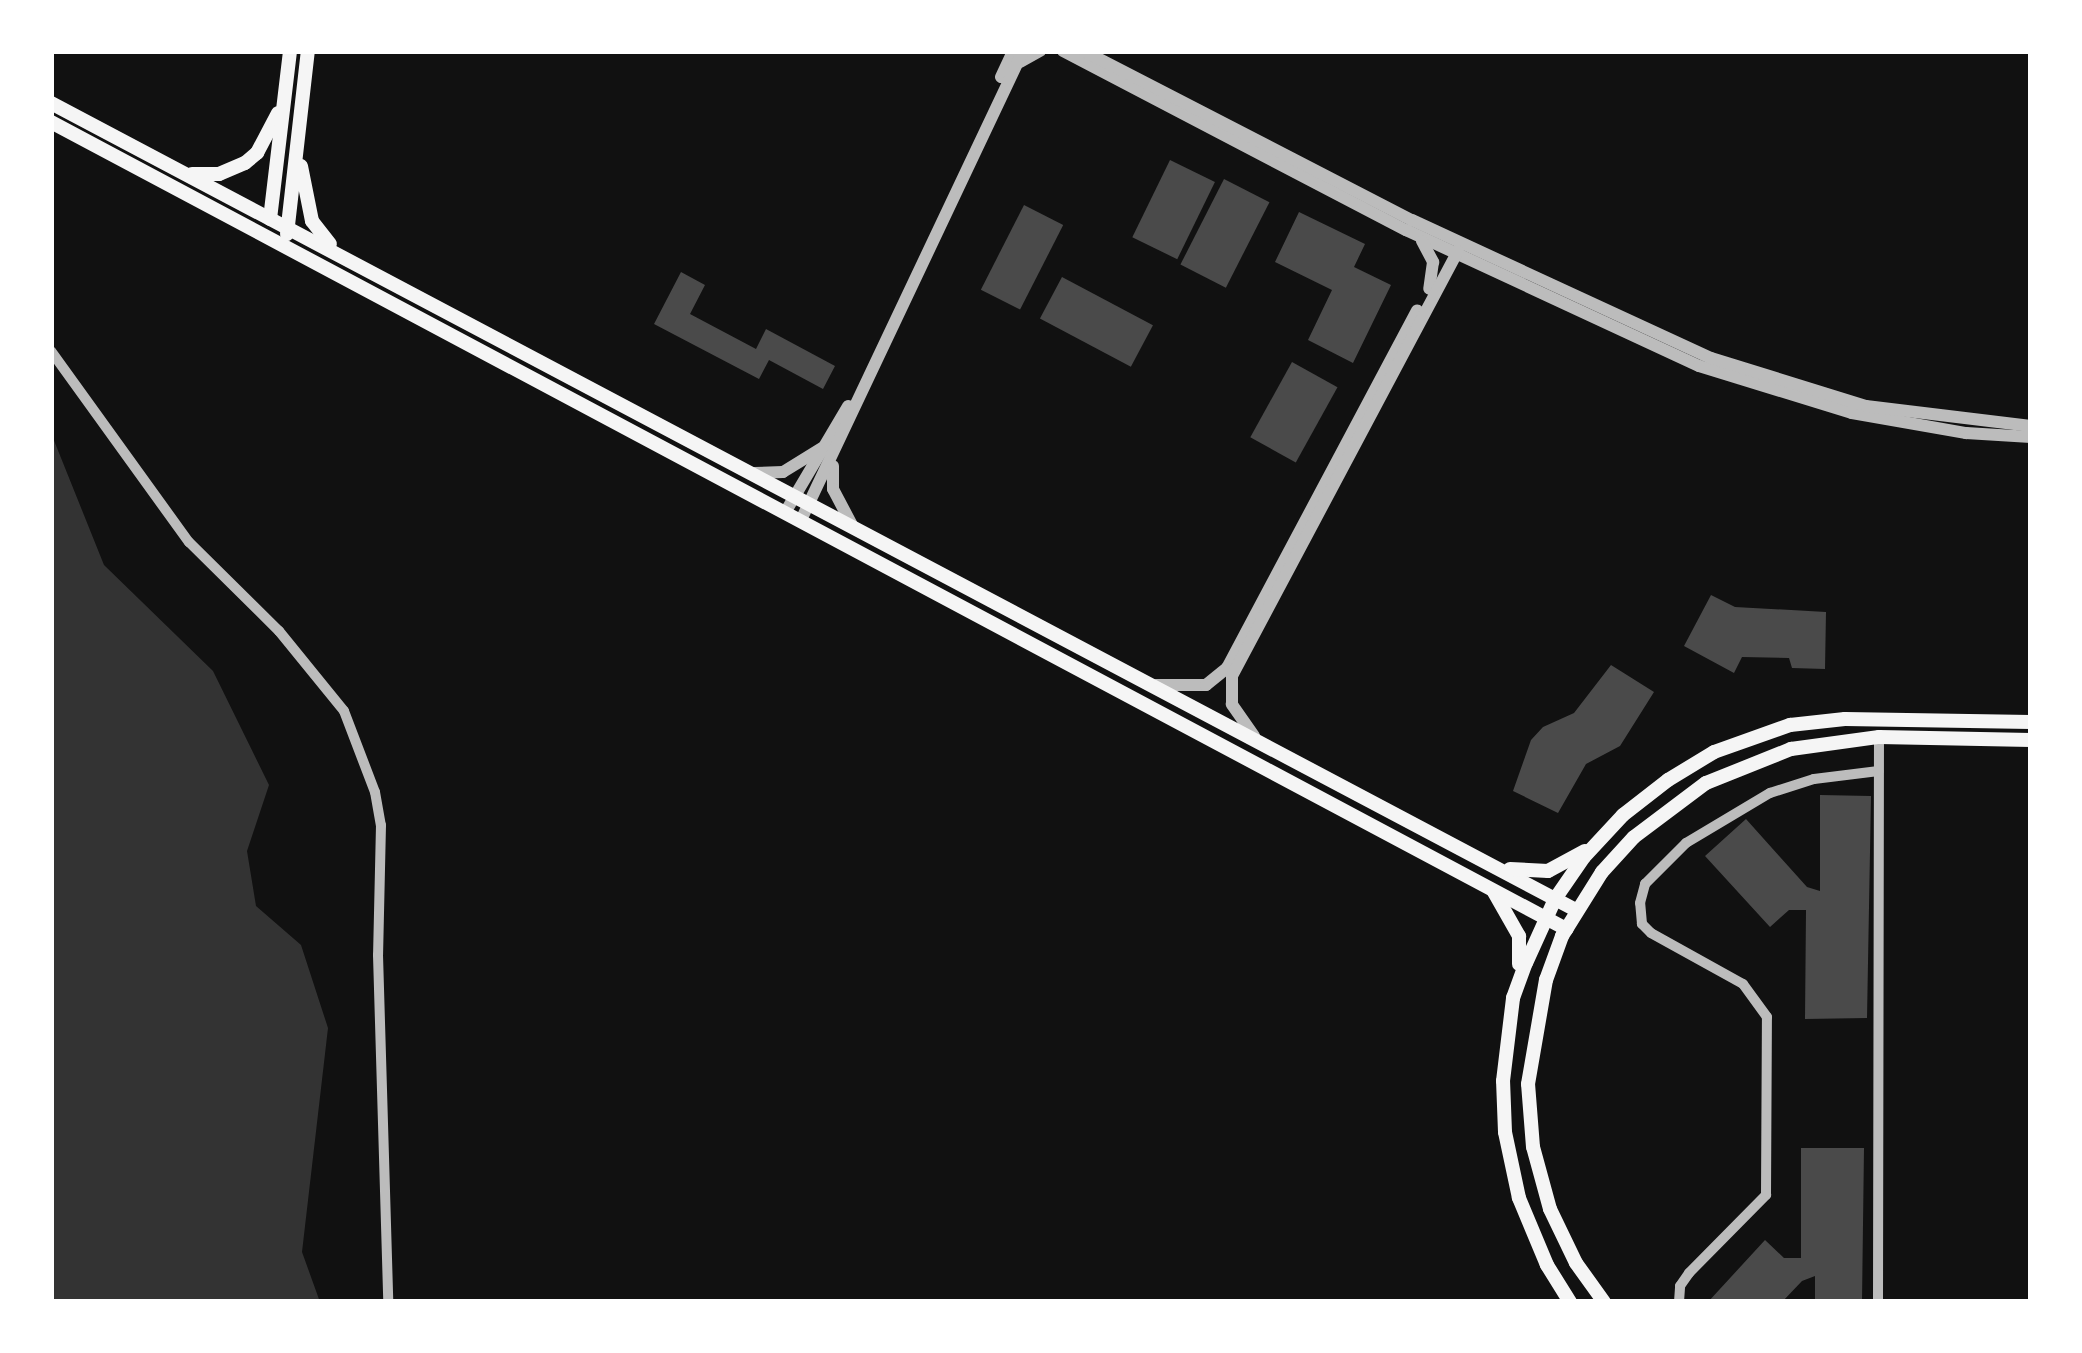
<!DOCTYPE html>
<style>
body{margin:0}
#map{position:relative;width:2082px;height:1353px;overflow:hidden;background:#111;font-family:Raleway,sans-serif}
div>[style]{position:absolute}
.water>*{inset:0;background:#333}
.building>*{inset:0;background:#4a4a4a;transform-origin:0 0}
.minor>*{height:10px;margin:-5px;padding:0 5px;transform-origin:5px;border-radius:5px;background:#bcbcbc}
.tertiary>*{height:12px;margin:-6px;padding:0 6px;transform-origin:6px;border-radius:6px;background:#bcbcbc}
.secondary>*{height:14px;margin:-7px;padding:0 7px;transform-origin:7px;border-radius:7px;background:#f5f5f5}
span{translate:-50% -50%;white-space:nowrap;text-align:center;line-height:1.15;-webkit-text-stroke:12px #fff;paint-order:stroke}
.frame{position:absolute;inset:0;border:54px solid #fff;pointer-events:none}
</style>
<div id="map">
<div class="water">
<div style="clip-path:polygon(51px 433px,104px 565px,213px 671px,269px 785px,247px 851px,256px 906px,301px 945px,328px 1028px,302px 1252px,320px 1302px,51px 1302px)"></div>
</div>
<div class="building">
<div style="left:1170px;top:160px;width:50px;height:86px;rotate:26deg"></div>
<div style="left:1224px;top:179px;width:51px;height:96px;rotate:27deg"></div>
<div style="left:1024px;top:205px;width:44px;height:95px;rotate:27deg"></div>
<div style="clip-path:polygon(1299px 212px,1365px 244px,1354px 267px,1391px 285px,1353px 363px,1308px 340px,1332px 290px,1275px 262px)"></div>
<div style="clip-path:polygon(681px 272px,705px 285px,690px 314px,756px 349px,766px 329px,835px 366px,823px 389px,769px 360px,759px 379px,654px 324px)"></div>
<div style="left:1062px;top:277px;width:103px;height:47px;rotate:28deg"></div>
<div style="left:1292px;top:362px;width:52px;height:86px;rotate:29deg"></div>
<div style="clip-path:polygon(1711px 595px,1735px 607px,1826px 612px,1825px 669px,1792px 668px,1789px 658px,1742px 657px,1734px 673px,1684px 646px)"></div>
<div style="clip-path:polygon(1611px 665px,1654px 692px,1620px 746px,1586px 764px,1558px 813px,1513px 791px,1531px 740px,1543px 727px,1574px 713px)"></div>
<div style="clip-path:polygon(1820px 795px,1871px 796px,1867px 1018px,1805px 1019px,1806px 910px,1789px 910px,1770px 927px,1705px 856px,1746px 819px,1807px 887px,1820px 891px)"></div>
<div style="clip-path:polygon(1801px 1148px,1864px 1148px,1862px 1302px,1815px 1302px,1815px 1276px,1802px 1281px,1782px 1302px,1708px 1302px,1765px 1240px,1784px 1258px,1801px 1258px)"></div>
</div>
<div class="minor">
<div style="left:51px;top:351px;width:236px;rotate:54.2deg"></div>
<div style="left:189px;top:542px;width:127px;rotate:44.7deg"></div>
<div style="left:279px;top:631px;width:103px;rotate:50.9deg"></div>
<div style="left:344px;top:711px;width:87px;rotate:69.1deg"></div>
<div style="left:375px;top:792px;width:34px;rotate:80deg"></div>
<div style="left:381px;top:825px;width:130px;rotate:91.3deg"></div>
<div style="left:378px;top:955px;width:347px;rotate:88.3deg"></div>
<div style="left:1679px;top:1302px;width:16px;rotate:-86deg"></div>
<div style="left:1680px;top:1286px;width:16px;rotate:-55deg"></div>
<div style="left:1689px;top:1273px;width:110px;rotate:-45.4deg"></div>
<div style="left:1766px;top:1195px;width:178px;rotate:-89.7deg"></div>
<div style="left:1767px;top:1017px;width:41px;rotate:-126deg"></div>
<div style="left:1743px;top:984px;width:105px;rotate:-151deg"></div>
<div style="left:1651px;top:933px;width:13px;rotate:-135deg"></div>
<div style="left:1642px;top:924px;width:21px;rotate:-95deg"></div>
<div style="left:1640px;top:903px;width:20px;rotate:-75deg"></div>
<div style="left:1645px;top:884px;width:58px;rotate:-45deg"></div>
<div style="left:1686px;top:843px;width:98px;rotate:-30.8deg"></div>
<div style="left:1770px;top:793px;width:46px;rotate:-17.7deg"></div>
<div style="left:1814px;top:779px;width:65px;rotate:-7deg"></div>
<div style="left:1878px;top:1302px;width:565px;rotate:-89.9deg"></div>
</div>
<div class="tertiary">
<div style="left:1063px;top:51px;width:387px;rotate:27.6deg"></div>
<div style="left:1406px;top:230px;width:323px;rotate:24.9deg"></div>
<div style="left:1699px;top:366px;width:160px;rotate:17.1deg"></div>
<div style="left:1852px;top:413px;width:116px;rotate:10deg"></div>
<div style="left:1966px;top:433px;width:65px;rotate:3.5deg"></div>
<div style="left:1084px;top:51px;width:369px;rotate:27.3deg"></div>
<div style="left:1412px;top:220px;width:329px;rotate:24.8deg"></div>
<div style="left:1711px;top:358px;width:162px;rotate:17.2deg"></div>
<div style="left:1866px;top:406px;width:166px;rotate:6.9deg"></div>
<div style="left:1020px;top:62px;width:23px;rotate:-29deg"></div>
<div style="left:1001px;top:77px;width:29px;rotate:-65deg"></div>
<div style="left:1422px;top:241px;width:24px;rotate:62deg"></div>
<div style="left:1433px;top:262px;width:27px;rotate:98deg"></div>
<div style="left:833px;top:466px;width:23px;rotate:90deg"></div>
<div style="left:833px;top:489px;width:41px;rotate:62.2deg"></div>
<div style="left:754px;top:473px;width:29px;rotate:-2deg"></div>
<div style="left:783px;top:472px;width:46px;rotate:-31.6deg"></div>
<div style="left:786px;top:511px;width:122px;rotate:-59.4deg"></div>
<div style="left:802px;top:518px;width:517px;rotate:-64.67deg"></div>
<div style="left:1156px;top:685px;width:50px"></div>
<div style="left:1206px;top:685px;width:27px;rotate:-39deg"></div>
<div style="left:1227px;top:668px;width:405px;rotate:-62deg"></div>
<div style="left:1254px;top:736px;width:39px;rotate:-125deg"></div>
<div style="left:1232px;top:704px;width:28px;rotate:-90deg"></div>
<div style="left:1232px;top:676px;width:481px;rotate:-62deg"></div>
</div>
<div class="secondary">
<div style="left:51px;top:103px;width:1725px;rotate:27.89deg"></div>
<div style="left:51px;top:122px;width:1717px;rotate:28.04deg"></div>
<div style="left:301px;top:166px;width:56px;rotate:78.7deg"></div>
<div style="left:312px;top:221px;width:29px;rotate:52deg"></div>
<div style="left:192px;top:174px;width:27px"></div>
<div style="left:219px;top:174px;width:28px;rotate:-23deg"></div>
<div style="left:245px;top:163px;width:16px;rotate:-40deg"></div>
<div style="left:257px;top:153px;width:45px;rotate:-62.3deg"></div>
<div style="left:270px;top:219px;width:169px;rotate:-83.2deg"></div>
<div style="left:287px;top:234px;width:184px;rotate:-83.5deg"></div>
<div style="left:1510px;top:869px;width:38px;rotate:3deg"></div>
<div style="left:1548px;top:871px;width:42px;rotate:-28.4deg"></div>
<div style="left:1494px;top:892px;width:51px;rotate:60.4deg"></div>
<div style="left:1519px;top:936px;width:28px;rotate:90deg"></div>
<div style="left:1570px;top:1302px;width:44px;rotate:-121.9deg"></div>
<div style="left:1547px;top:1265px;width:73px;rotate:-112.7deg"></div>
<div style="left:1519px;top:1198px;width:67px;rotate:-102deg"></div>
<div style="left:1505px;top:1132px;width:51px;rotate:-92.2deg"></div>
<div style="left:1503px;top:1081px;width:84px;rotate:-83.1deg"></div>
<div style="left:1513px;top:998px;width:37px;rotate:-70deg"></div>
<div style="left:1526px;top:963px;width:70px;rotate:-65.6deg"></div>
<div style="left:1555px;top:899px;width:51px;rotate:-55.4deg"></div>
<div style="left:1584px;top:857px;width:57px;rotate:-47.1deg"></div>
<div style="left:1623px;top:815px;width:57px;rotate:-37.9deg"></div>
<div style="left:1668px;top:780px;width:54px;rotate:-31.3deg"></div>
<div style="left:1714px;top:752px;width:81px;rotate:-19.6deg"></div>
<div style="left:1790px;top:725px;width:55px;rotate:-6.2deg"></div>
<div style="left:1845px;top:719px;width:186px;rotate:0.9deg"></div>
<div style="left:1604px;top:1302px;width:48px;rotate:-125.7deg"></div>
<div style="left:1576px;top:1263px;width:60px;rotate:-115.7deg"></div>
<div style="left:1550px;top:1209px;width:64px;rotate:-105.3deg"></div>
<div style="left:1533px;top:1147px;width:63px;rotate:-94.5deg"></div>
<div style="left:1528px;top:1084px;width:106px;rotate:-80.2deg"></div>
<div style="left:1546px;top:980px;width:47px;rotate:-70deg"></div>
<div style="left:1562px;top:936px;width:75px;rotate:-58deg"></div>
<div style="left:1602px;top:872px;width:47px;rotate:-47.6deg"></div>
<div style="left:1634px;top:837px;width:90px;rotate:-36.9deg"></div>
<div style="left:1706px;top:783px;width:92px;rotate:-21.8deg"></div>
<div style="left:1791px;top:749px;width:89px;rotate:-7.8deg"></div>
<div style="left:1879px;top:737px;width:152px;rotate:1.1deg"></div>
</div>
<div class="frame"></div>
</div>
